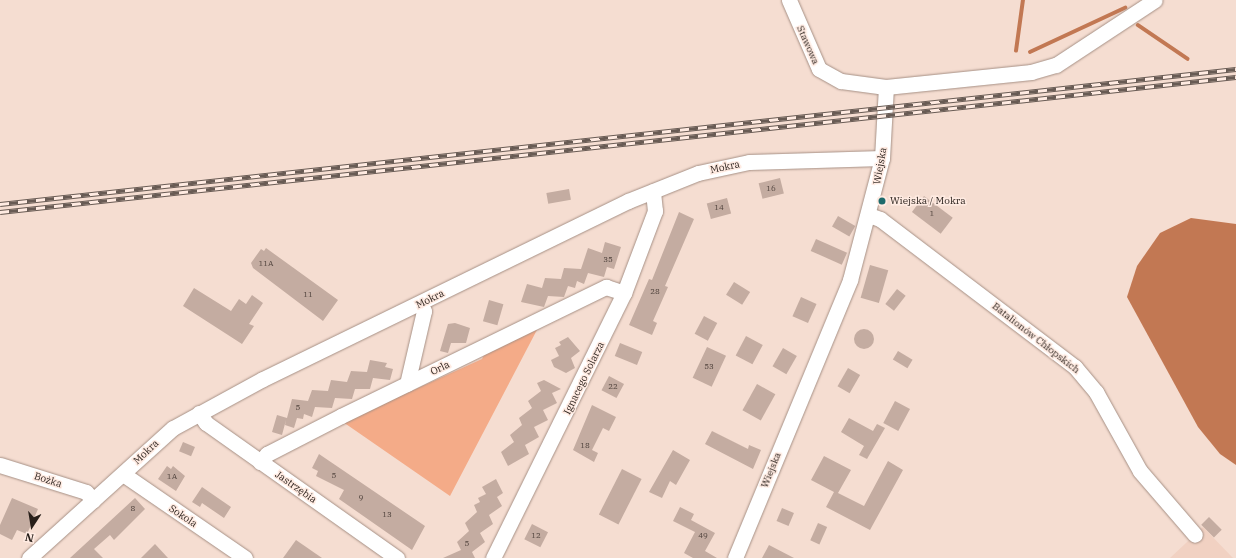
<!DOCTYPE html>
<meta charset="utf-8">
<style>
body{margin:0}
#map{position:relative;width:1236px;height:558px;overflow:hidden;background:#f5ddd1;font-family:"IBM Plex Serif",serif}
div>[style]{position:absolute}
.built>*{inset:0;background:#f1d1c2}
.green>*{inset:0;background:#f4ab88}
.water>*{inset:0;background:#c27853}
.stream>*{height:3.5px;margin:-1.75px;padding:0 1.75px;transform-origin:1.75px;border-radius:1.75px;background:#c27853}
.building>*{inset:0;background:#c4aca1;transform-origin:0 0}
.round{border-radius:50%}
.roads{filter:drop-shadow(0 0 1px #a69085) drop-shadow(0 0 1px #a69085)}
.minor>*{height:15px;margin:-7.5px;padding:0 7.5px;transform-origin:7.5px;border-radius:7.5px;background:#fff}
.rail>*{height:4.5px;margin-top:-2.25px;transform-origin:0;background:repeating-linear-gradient(90deg,#ffebe2 0 9px,#685b54 0 18px);box-sizing:border-box;border-block:1px solid #685b54}
.dots>*{width:11px;height:11px;translate:-50% -50%;box-sizing:border-box;border:2px solid #ffebe2;border-radius:50%}
span{translate:-50% -50%;white-space:nowrap;text-align:center;line-height:1.15;-webkit-text-stroke:3px #ffebe2;paint-order:stroke}
.number-label{font-size:8px;color:#4f423c}
.number-label span{-webkit-text-stroke-width:0}
.street-label{font-size:10px;color:#281f1a}
.poi-label{font-size:10px;color:#281f1a}
.left{translate:0 -50%;text-align:left}
.north{position:absolute;left:12px;top:506px;width:40px;height:40px;-webkit-text-stroke:3px #ffebe2;paint-order:stroke;rotate:192deg;font-size:11px;font-weight:700;line-height:16px;text-align:center;color:#281f1a}
.north::after{content:'';display:block;margin:auto;width:14px;height:18px;background:#281f1a;clip-path:polygon(50% 0,100% 100%,50% 72%,0 100%)}
</style>
<div id="map">
<div class="built">
<div style="clip-path:polygon(1203px 527px,1233px 558px,1170px 558px)"></div>
</div>
<div class="green">
<div style="clip-path:polygon(539px 326px,450px 496px,343px 422px,482px 359px,485px 353px)"></div>
</div>
<div class="water">
<div style="clip-path:polygon(1191px 218px,1236px 224px,1236px 465px,1220px 454px,1198px 427px,1127px 297px,1137px 266px,1160px 233px)"></div>
</div>
<div class="stream">
<div style="left:1138px;top:25px;width:60px;rotate:34.2deg"></div>
<div style="left:1016px;top:51px;width:51px;rotate:-82.2deg"></div>
<div style="left:1030px;top:52px;width:105px;rotate:-24.9deg"></div>
</div>
<div class="building">
<div style="left:780px;top:178px;width:16px;height:22px;rotate:76deg"></div>
<div style="left:569px;top:189px;width:11px;height:23px;rotate:80deg"></div>
<div style="left:924px;top:196px;width:36px;height:20px;rotate:37deg"></div>
<div style="left:727px;top:198px;width:16px;height:21px;rotate:75deg"></div>
<div style="clip-path:polygon(679px 212px,694px 219px,665px 286px,668px 287px,653px 321px,657px 323px,652px 335px,629px 325px,649px 279px,652px 280px)"></div>
<div style="left:838px;top:216px;width:20px;height:12px;rotate:30deg"></div>
<div style="left:816px;top:239px;width:34px;height:13px;rotate:24deg"></div>
<div style="clip-path:polygon(605px 242px,621px 247px,614px 269px,607px 267px,604px 277px,588px 273px,584px 284px,577px 281px,575px 288px,568px 286px,564px 297px,548px 296px,544px 307px,521px 302px,527px 284px,542px 288px,545px 278px,561px 279px,564px 268px,581px 269px,588px 248px,602px 253px)"></div>
<div style="clip-path:polygon(266px 248px,338px 300px,323px 321px,253px 268px,251px 263px,261px 249px,264px 251px)"></div>
<div style="left:870px;top:265px;width:19px;height:34px;rotate:16deg"></div>
<div style="left:734px;top:282px;width:19px;height:15px;rotate:32deg"></div>
<div style="clip-path:polygon(194px 288px,231px 311px,239px 299px,246px 304px,252px 295px,263px 303px,249px 324px,254px 326px,242px 344px,183px 306px)"></div>
<div style="left:897px;top:289px;width:11px;height:19px;rotate:38deg"></div>
<div style="left:801px;top:297px;width:17px;height:21px;rotate:24deg"></div>
<div style="left:489px;top:300px;width:15px;height:22px;rotate:16deg"></div>
<div style="left:704px;top:316px;width:15px;height:20px;rotate:28deg"></div>
<div style="clip-path:polygon(455px 323px,470px 328px,466px 343px,451px 343px,448px 353px,440px 351px,448px 324px)"></div>
<div class="round" style="left:854px;top:329px;width:20px;height:20px"></div>
<div style="left:746px;top:336px;width:19px;height:22px;rotate:28deg"></div>
<div style="clip-path:polygon(568px 337px,580px 351px,571px 358px,575px 368px,566px 373px,554px 367px,551px 360px,559px 356px,555px 348px,561px 345px,559px 342px)"></div>
<div style="left:620px;top:343px;width:24px;height:14px;rotate:22deg"></div>
<div style="left:707px;top:347px;width:21px;height:34px;rotate:25deg"></div>
<div style="left:783px;top:348px;width:16px;height:21px;rotate:30deg"></div>
<div style="left:898px;top:351px;width:17px;height:10px;rotate:31deg"></div>
<div style="clip-path:polygon(370px 360px,387px 363px,385px 367px,393px 369px,390px 380px,373px 378px,370px 389px,355px 389px,352px 399px,335px 398px,332px 408px,315px 407px,312px 417px,304px 414px,303px 419px,297px 418px,294px 428px,285px 425px,286px 420px,282px 435px,272px 432px,277px 415px,287px 418px,292px 399px,308px 401px,312px 390px,328px 391px,331px 380px,347px 382px,351px 371px,367px 372px)"></div>
<div style="left:848px;top:368px;width:14px;height:21px;rotate:30deg"></div>
<div style="left:609px;top:376px;width:17px;height:16px;rotate:28deg"></div>
<div style="clip-path:polygon(544px 380px,561px 389px,552px 393px,557px 403px,543px 410px,548px 420px,534px 427px,539px 437px,525px 445px,529px 454px,508px 466px,501px 452px,514px 442px,510px 435px,522px 425px,519px 418px,532px 408px,528px 401px,541px 391px,537px 383px)"></div>
<div style="left:757px;top:384px;width:21px;height:30px;rotate:29deg"></div>
<div style="left:895px;top:401px;width:17px;height:25px;rotate:28deg"></div>
<div style="clip-path:polygon(592px 405px,616px 417px,609px 431px,603px 428px,592px 450px,598px 453px,594px 462px,573px 450px)"></div>
<div style="clip-path:polygon(849px 418px,873px 431px,877px 424px,885px 428px,867px 459px,859px 455px,864px 446px,841px 432px)"></div>
<div style="clip-path:polygon(712px 431px,748px 449px,749px 445px,761px 450px,753px 469px,705px 444px)"></div>
<div style="left:183px;top:442px;width:13px;height:10px;rotate:23deg"></div>
<div style="clip-path:polygon(673px 450px,690px 460px,676px 485px,670px 481px,662px 498px,649px 492px)"></div>
<div style="clip-path:polygon(319px 454px,425px 526px,412px 550px,339px 499px,344px 490px,316px 476px,318px 471px,312px 468px)"></div>
<div style="clip-path:polygon(824px 456px,851px 470px,838px 493px,864px 506px,888px 461px,903px 470px,870px 530px,826px 507px,834px 492px,811px 480px)"></div>
<div style="clip-path:polygon(167px 466px,171px 469px,173px 466px,185px 476px,176px 491px,158px 479px)"></div>
<div style="left:622px;top:469px;width:22px;height:51px;rotate:27deg"></div>
<div style="clip-path:polygon(496px 479px,503px 493px,497px 497px,502px 506px,489px 515px,493px 524px,480px 533px,485px 542px,472px 552px,475px 558px,443px 558px,461px 550px,457px 542px,469px 531px,465px 523px,477px 512px,474px 505px,480px 502px,478px 498px,486px 494px,482px 487px)"></div>
<div style="clip-path:polygon(202px 487px,231px 507px,224px 518px,202px 503px,200px 507px,192px 502px)"></div>
<div style="clip-path:polygon(12px 498px,38px 509px,27px 534px,17px 530px,12px 540px,0 534px,0 525px)"></div>
<div style="clip-path:polygon(135px 498px,145px 509px,114px 540px,110px 535px,94px 549px,103px 558px,70px 558px)"></div>
<div style="clip-path:polygon(680px 507px,694px 514px,691px 520px,715px 533px,705px 551px,717px 558px,693px 558px,684px 553px,695px 532px,673px 521px)"></div>
<div style="left:782px;top:508px;width:13px;height:14px;rotate:23deg"></div>
<div style="left:1209px;top:517px;width:18px;height:11px;rotate:45deg"></div>
<div style="left:818px;top:523px;width:10px;height:19px;rotate:24deg"></div>
<div style="left:532px;top:524px;width:18px;height:17px;rotate:27deg"></div>
<div style="clip-path:polygon(296px 540px,322px 558px,283px 558px)"></div>
<div style="clip-path:polygon(155px 544px,168px 558px,141px 558px)"></div>
<div style="clip-path:polygon(769px 545px,794px 558px,762px 558px)"></div>
</div>
<div class="roads">
<div class="minor">
<div style="left:789px;top:0;width:75px;rotate:66.5deg"></div>
<div style="left:819px;top:69px;width:25px;rotate:29deg"></div>
<div style="left:841px;top:81px;width:45px;rotate:7.6deg"></div>
<div style="left:886px;top:87px;width:146px;rotate:-5.9deg"></div>
<div style="left:1031px;top:72px;width:26px;rotate:-16deg"></div>
<div style="left:1056px;top:65px;width:118px;rotate:-33.3deg"></div>
<div style="left:869px;top:215px;width:12px;rotate:20deg"></div>
<div style="left:880px;top:219px;width:245px;rotate:37.2deg"></div>
<div style="left:1075px;top:367px;width:33px;rotate:50deg"></div>
<div style="left:1096px;top:392px;width:90px;rotate:60.9deg"></div>
<div style="left:1140px;top:471px;width:84px;rotate:49.3deg"></div>
<div style="left:407px;top:384px;width:75px;rotate:-76.9deg"></div>
<div style="left:424px;top:311px;width:8px;rotate:-120deg"></div>
<div style="left:199px;top:413px;width:12px;rotate:55deg"></div>
<div style="left:206px;top:423px;width:234px;rotate:35.3deg"></div>
<div style="left:260px;top:462px;width:11px;rotate:-49deg"></div>
<div style="left:267px;top:454px;width:83px;rotate:-27.2deg"></div>
<div style="left:341px;top:416px;width:295px;rotate:-26deg"></div>
<div style="left:606px;top:287px;width:19px;rotate:18deg"></div>
<div style="left:0;top:465px;width:90px;rotate:17.4deg"></div>
<div style="left:86px;top:492px;width:11px;rotate:49deg"></div>
<div style="left:123px;top:474px;width:148px;rotate:34.5deg"></div>
<div style="left:29px;top:558px;width:194px;rotate:-42.1deg"></div>
<div style="left:173px;top:428px;width:102px;rotate:-28.6deg"></div>
<div style="left:263px;top:379px;width:406px;rotate:-26deg"></div>
<div style="left:628px;top:201px;width:75px;rotate:-21.8deg"></div>
<div style="left:698px;top:173px;width:52px;rotate:-12.2deg"></div>
<div style="left:749px;top:162px;width:133px;rotate:-1.7deg"></div>
<div style="left:493px;top:558px;width:296px;rotate:-63.7deg"></div>
<div style="left:624px;top:293px;width:88px;rotate:-69.3deg"></div>
<div style="left:655px;top:211px;width:20px;rotate:-96deg"></div>
<div style="left:735px;top:558px;width:301px;rotate:-67.5deg"></div>
<div style="left:850px;top:280px;width:126px;rotate:-75.3deg"></div>
<div style="left:882px;top:158px;width:71px;rotate:-86.8deg"></div>
</div>
</div>
<div class="rail">
<div style="left:0;top:204px;width:1243px;rotate:-6.23deg"></div>
<div style="left:0;top:212px;width:1243px;rotate:-6.23deg"></div>
</div>
<div class="dots">
<div style="left:882px;top:201px;background:#1d6a6b"></div>
</div>
<div class="number-label">
<span style="left:771px;top:189px">16</span>
<span style="left:719px;top:208px">14</span>
<span style="left:932px;top:214px">1</span>
<span style="left:608px;top:260px">35</span>
<span style="left:266px;top:264px">11A</span>
<span style="left:655px;top:292px">28</span>
<span style="left:308px;top:295px">11</span>
<span style="left:709px;top:367px">53</span>
<span style="left:613px;top:387px">22</span>
<span style="left:298px;top:408px">5</span>
<span style="left:585px;top:446px">18</span>
<span style="left:334px;top:476px">5</span>
<span style="left:172px;top:477px">1A</span>
<span style="left:361px;top:498px">9</span>
<span style="left:133px;top:509px">8</span>
<span style="left:387px;top:515px">13</span>
<span style="left:536px;top:536px">12</span>
<span style="left:703px;top:536px">49</span>
<span style="left:467px;top:544px">5</span>
</div>
<div class="street-label">
<span style="left:808px;top:45px;rotate:66deg">Stawowa</span>
<span style="left:880px;top:166px;rotate:-80deg">Wiejska</span>
<span style="left:725px;top:167px;rotate:-12deg">Mokra</span>
<span style="left:430px;top:299px;rotate:-26deg">Mokra</span>
<span style="left:1036px;top:338px;rotate:38deg">Batalionów Chłopskich</span>
<span style="left:440px;top:368px;rotate:-26deg">Orla</span>
<span style="left:584px;top:378px;rotate:-64deg">Ignacego Solarza</span>
<span style="left:146px;top:452px;rotate:-43deg">Mokra</span>
<span style="left:771px;top:470px;rotate:-68deg">Wiejska</span>
<span style="left:48px;top:480px;rotate:18deg">Bożka</span>
<span style="left:296px;top:487px;rotate:35deg">Jastrzębia</span>
<span style="left:183px;top:516px;rotate:34deg">Sokola</span>
</div>
<div class="poi-label">
<span class="left" style="left:890px;top:201px">Wiejska / Mokra</span>
</div>
<div class="north">N</div>
</div>
